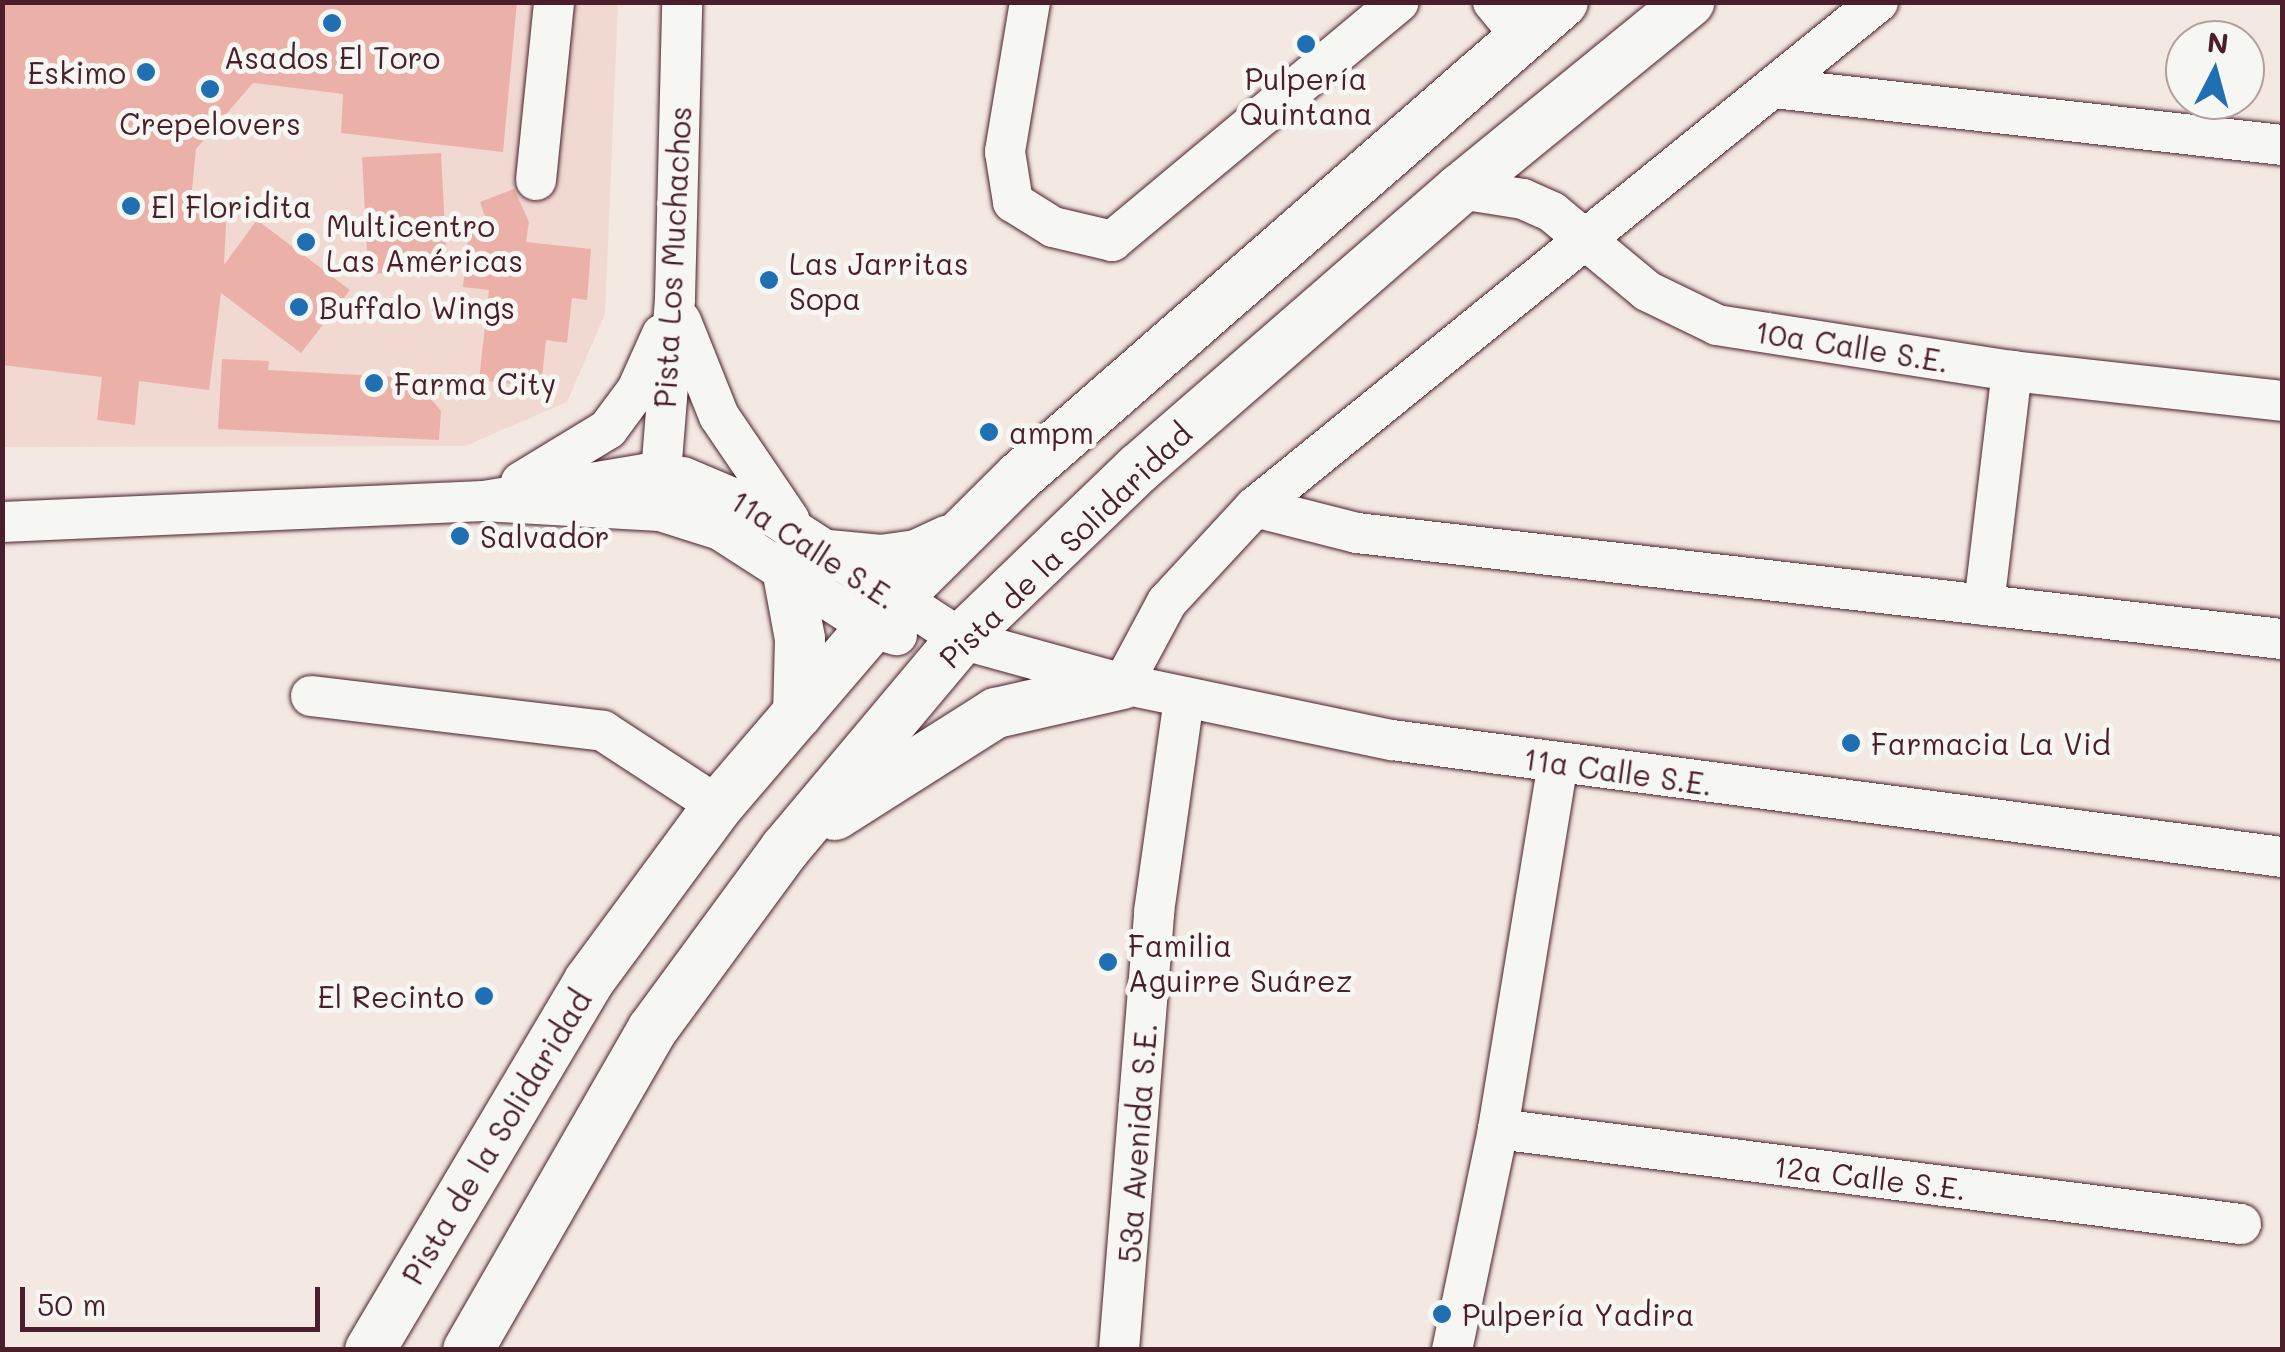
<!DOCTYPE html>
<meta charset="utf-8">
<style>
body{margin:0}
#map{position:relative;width:2285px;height:1352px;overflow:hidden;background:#f4e8e3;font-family:Mali,sans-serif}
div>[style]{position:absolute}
.built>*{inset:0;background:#f1d8d1}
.building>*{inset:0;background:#ebb1a8;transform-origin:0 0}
.roads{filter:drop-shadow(0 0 2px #4a1f2b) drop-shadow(0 0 2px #4a1f2b)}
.minor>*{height:40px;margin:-20px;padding:0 20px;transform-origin:20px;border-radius:20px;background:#f6f6f2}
.major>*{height:50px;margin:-25px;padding:0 25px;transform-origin:25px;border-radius:25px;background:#f6f6f2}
.dots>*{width:28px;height:28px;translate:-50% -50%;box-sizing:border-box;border:5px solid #f6f6f2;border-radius:50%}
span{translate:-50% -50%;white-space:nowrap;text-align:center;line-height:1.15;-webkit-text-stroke:10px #f6f6f2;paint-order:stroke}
.poi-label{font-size:30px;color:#4a1f2b}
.right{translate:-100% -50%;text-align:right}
.left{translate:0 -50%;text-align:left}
.street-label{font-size:30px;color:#4a1f2b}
.frame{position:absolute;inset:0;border:5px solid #4a1f2b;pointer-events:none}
.north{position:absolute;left:2165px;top:20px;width:100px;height:100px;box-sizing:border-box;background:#f6f6f2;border:2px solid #b1a0a2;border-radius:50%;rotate:6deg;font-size:28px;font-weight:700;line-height:40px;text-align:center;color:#4a1f2b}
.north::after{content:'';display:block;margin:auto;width:35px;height:45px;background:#1f6fb2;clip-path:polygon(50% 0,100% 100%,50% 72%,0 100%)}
.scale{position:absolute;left:20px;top:1287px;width:300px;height:45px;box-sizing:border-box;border:5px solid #4a1f2b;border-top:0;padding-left:12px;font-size:30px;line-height:35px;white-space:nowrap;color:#4a1f2b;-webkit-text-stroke:8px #f6f6f2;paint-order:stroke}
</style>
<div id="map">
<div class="built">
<div style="clip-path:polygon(2px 3px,618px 3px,605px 314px,567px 402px,465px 446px,3px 447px)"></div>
</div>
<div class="building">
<div style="clip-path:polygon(2px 2px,517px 2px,503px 152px,341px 133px,343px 94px,253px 83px,196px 149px,191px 200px,227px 204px,224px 265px,257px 220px,350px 290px,301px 353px,221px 293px,209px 390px,139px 381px,135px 425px,97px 420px,102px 377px,2px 365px)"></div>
<div style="left:441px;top:153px;width:117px;height:79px;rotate:87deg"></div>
<div style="clip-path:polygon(514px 189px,529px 222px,526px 242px,591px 249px,587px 300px,572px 298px,567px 343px,546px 340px,541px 387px,479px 380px,489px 290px,463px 287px,469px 231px,491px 234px,480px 202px)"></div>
<div style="clip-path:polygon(222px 359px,269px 361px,268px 370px,413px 378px,441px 411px,439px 440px,218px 429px)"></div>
</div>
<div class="roads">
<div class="minor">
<div style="left:1030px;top:2px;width:152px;rotate:99.5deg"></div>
<div style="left:1005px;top:152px;width:51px;rotate:80.9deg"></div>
<div style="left:1013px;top:202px;width:47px;rotate:32deg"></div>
<div style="left:1053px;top:227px;width:61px;rotate:13.3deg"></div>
<div style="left:1112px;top:241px;width:373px;rotate:-39.8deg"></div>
<div style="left:1493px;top:2px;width:44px;rotate:50.5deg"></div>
<div style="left:1774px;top:88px;width:511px;rotate:6.4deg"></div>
<div style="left:536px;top:180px;width:179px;rotate:-84.2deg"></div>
<div style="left:1460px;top:189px;width:64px;rotate:9deg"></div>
<div style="left:1523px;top:199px;width:32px;rotate:24deg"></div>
<div style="left:1552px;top:212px;width:124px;rotate:39.7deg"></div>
<div style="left:1647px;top:291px;width:78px;rotate:25.9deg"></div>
<div style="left:1717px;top:325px;width:299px;rotate:8.9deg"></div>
<div style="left:2012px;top:371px;width:272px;rotate:6.3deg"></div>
<div style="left:681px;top:321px;width:102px;rotate:68.2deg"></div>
<div style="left:719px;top:416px;width:125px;rotate:55.8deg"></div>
<div style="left:521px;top:482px;width:102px;rotate:-31.3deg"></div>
<div style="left:608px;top:429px;width:49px;rotate:-53.4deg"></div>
<div style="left:637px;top:390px;width:61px;rotate:-65.9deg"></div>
<div style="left:659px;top:498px;width:201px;rotate:-85.4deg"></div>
<div style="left:675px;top:298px;width:296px;rotate:-88.6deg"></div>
<div style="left:484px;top:501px;width:163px;rotate:-9.5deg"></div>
<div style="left:645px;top:474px;width:38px;rotate:5deg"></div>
<div style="left:683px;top:477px;width:92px;rotate:23deg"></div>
<div style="left:768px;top:513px;width:230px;rotate:33.1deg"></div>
<div style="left:961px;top:639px;width:168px;rotate:15.5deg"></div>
<div style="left:1123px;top:684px;width:275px;rotate:11.8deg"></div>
<div style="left:1392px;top:740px;width:898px;rotate:7.49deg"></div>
<div style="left:1255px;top:507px;width:105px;rotate:14.3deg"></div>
<div style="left:1357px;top:533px;width:931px;rotate:6.54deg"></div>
<div style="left:2px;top:522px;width:482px;rotate:-2.5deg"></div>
<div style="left:484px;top:501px;width:176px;rotate:3.3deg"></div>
<div style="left:660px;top:511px;width:63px;rotate:17.6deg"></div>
<div style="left:720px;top:530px;width:181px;rotate:32.8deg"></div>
<div style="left:872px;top:628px;width:26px;rotate:16deg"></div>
<div style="left:1984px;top:605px;width:236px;rotate:-83.2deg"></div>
<div style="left:1123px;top:684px;width:93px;rotate:-61.8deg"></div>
<div style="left:1167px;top:602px;width:129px;rotate:-47.2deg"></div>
<div style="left:1255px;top:507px;width:802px;rotate:-39.03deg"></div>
<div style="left:311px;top:696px;width:294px;rotate:6.8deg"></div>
<div style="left:603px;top:731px;width:137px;rotate:33.1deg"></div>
<div style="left:1498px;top:1129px;width:749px;rotate:7.29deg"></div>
<div style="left:1119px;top:1350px;width:439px;rotate:-85.4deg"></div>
<div style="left:1154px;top:912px;width:215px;rotate:-82deg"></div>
<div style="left:1452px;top:1350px;width:226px;rotate:-78.2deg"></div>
<div style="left:1498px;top:1129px;width:371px;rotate:-80.7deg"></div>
</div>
<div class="major">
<div style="left:828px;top:555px;width:53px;rotate:5.4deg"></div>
<div style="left:881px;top:560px;width:36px;rotate:-8deg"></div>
<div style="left:917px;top:555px;width:35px;rotate:-25deg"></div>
<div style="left:788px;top:574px;width:66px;rotate:79.5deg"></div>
<div style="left:800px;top:639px;width:74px;rotate:91.5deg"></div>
<div style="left:835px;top:815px;width:191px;rotate:-32.4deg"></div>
<div style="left:996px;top:713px;width:130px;rotate:-12.9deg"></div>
<div style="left:370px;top:1350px;width:429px;rotate:-59.3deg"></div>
<div style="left:589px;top:981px;width:217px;rotate:-53.6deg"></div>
<div style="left:718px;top:806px;width:270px;rotate:-49.4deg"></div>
<div style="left:894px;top:601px;width:176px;rotate:-44.8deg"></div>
<div style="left:1019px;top:477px;width:722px;rotate:-41.13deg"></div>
<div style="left:468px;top:1350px;width:369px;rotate:-60.1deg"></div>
<div style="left:652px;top:1030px;width:225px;rotate:-53.7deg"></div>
<div style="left:785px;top:849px;width:274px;rotate:-50deg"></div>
<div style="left:961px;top:639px;width:247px;rotate:-43.9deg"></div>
<div style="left:1139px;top:468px;width:425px;rotate:-41deg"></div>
<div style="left:1460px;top:189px;width:296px;rotate:-39.2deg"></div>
</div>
</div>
<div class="dots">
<div style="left:332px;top:23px;background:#1f6fb2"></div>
<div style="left:1306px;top:44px;background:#1f6fb2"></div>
<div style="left:146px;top:72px;background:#1f6fb2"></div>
<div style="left:210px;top:89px;background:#1f6fb2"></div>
<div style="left:131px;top:206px;background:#1f6fb2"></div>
<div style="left:306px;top:242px;background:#1f6fb2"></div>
<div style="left:769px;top:280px;background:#1f6fb2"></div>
<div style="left:299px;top:307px;background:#1f6fb2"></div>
<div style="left:374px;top:383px;background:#1f6fb2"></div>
<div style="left:989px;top:432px;background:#1f6fb2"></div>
<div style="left:460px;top:536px;background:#1f6fb2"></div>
<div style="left:1851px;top:743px;background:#1f6fb2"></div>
<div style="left:1108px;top:962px;background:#1f6fb2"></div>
<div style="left:484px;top:996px;background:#1f6fb2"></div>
<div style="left:1442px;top:1314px;background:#1f6fb2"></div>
</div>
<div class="poi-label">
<span style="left:332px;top:57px">Asados El Toro</span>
<span class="right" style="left:126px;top:72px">Eskimo</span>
<span style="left:1306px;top:95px">Pulpería<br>Quintana</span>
<span style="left:210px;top:123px">Crepelovers</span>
<span class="left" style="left:151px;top:206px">El Floridita</span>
<span class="left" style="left:326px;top:242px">Multicentro<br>Las Américas</span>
<span class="left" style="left:789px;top:280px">Las Jarritas<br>Sopa</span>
<span class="left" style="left:319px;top:307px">Buffalo Wings</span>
<span class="left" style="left:394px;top:383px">Farma City</span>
<span class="left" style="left:1009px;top:432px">ampm</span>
<span class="left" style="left:480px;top:536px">Salvador</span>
<span class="left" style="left:1871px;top:743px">Farmacia La Vid</span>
<span class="left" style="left:1128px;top:962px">Familia<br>Aguirre Suárez</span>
<span class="right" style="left:464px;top:996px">El Recinto</span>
<span class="left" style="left:1462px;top:1314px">Pulpería Yadira</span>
</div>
<div class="street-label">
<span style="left:672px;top:257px;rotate:-87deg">Pista Los Muchachos</span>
<span style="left:1852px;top:346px;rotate:9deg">10a Calle S.E.</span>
<span style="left:1065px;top:545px;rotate:-44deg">Pista de la Solidaridad</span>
<span style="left:814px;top:549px;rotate:33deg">11a Calle S.E.</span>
<span style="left:1618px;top:771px;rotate:8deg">11a Calle S.E.</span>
<span style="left:496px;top:1137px;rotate:-59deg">Pista de la Solidaridad</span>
<span style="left:1137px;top:1143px;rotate:-86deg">53a Avenida S.E.</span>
<span style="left:1870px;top:1177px;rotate:7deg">12a Calle S.E.</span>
</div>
<div class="frame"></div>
<div class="north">N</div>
<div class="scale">50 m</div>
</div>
